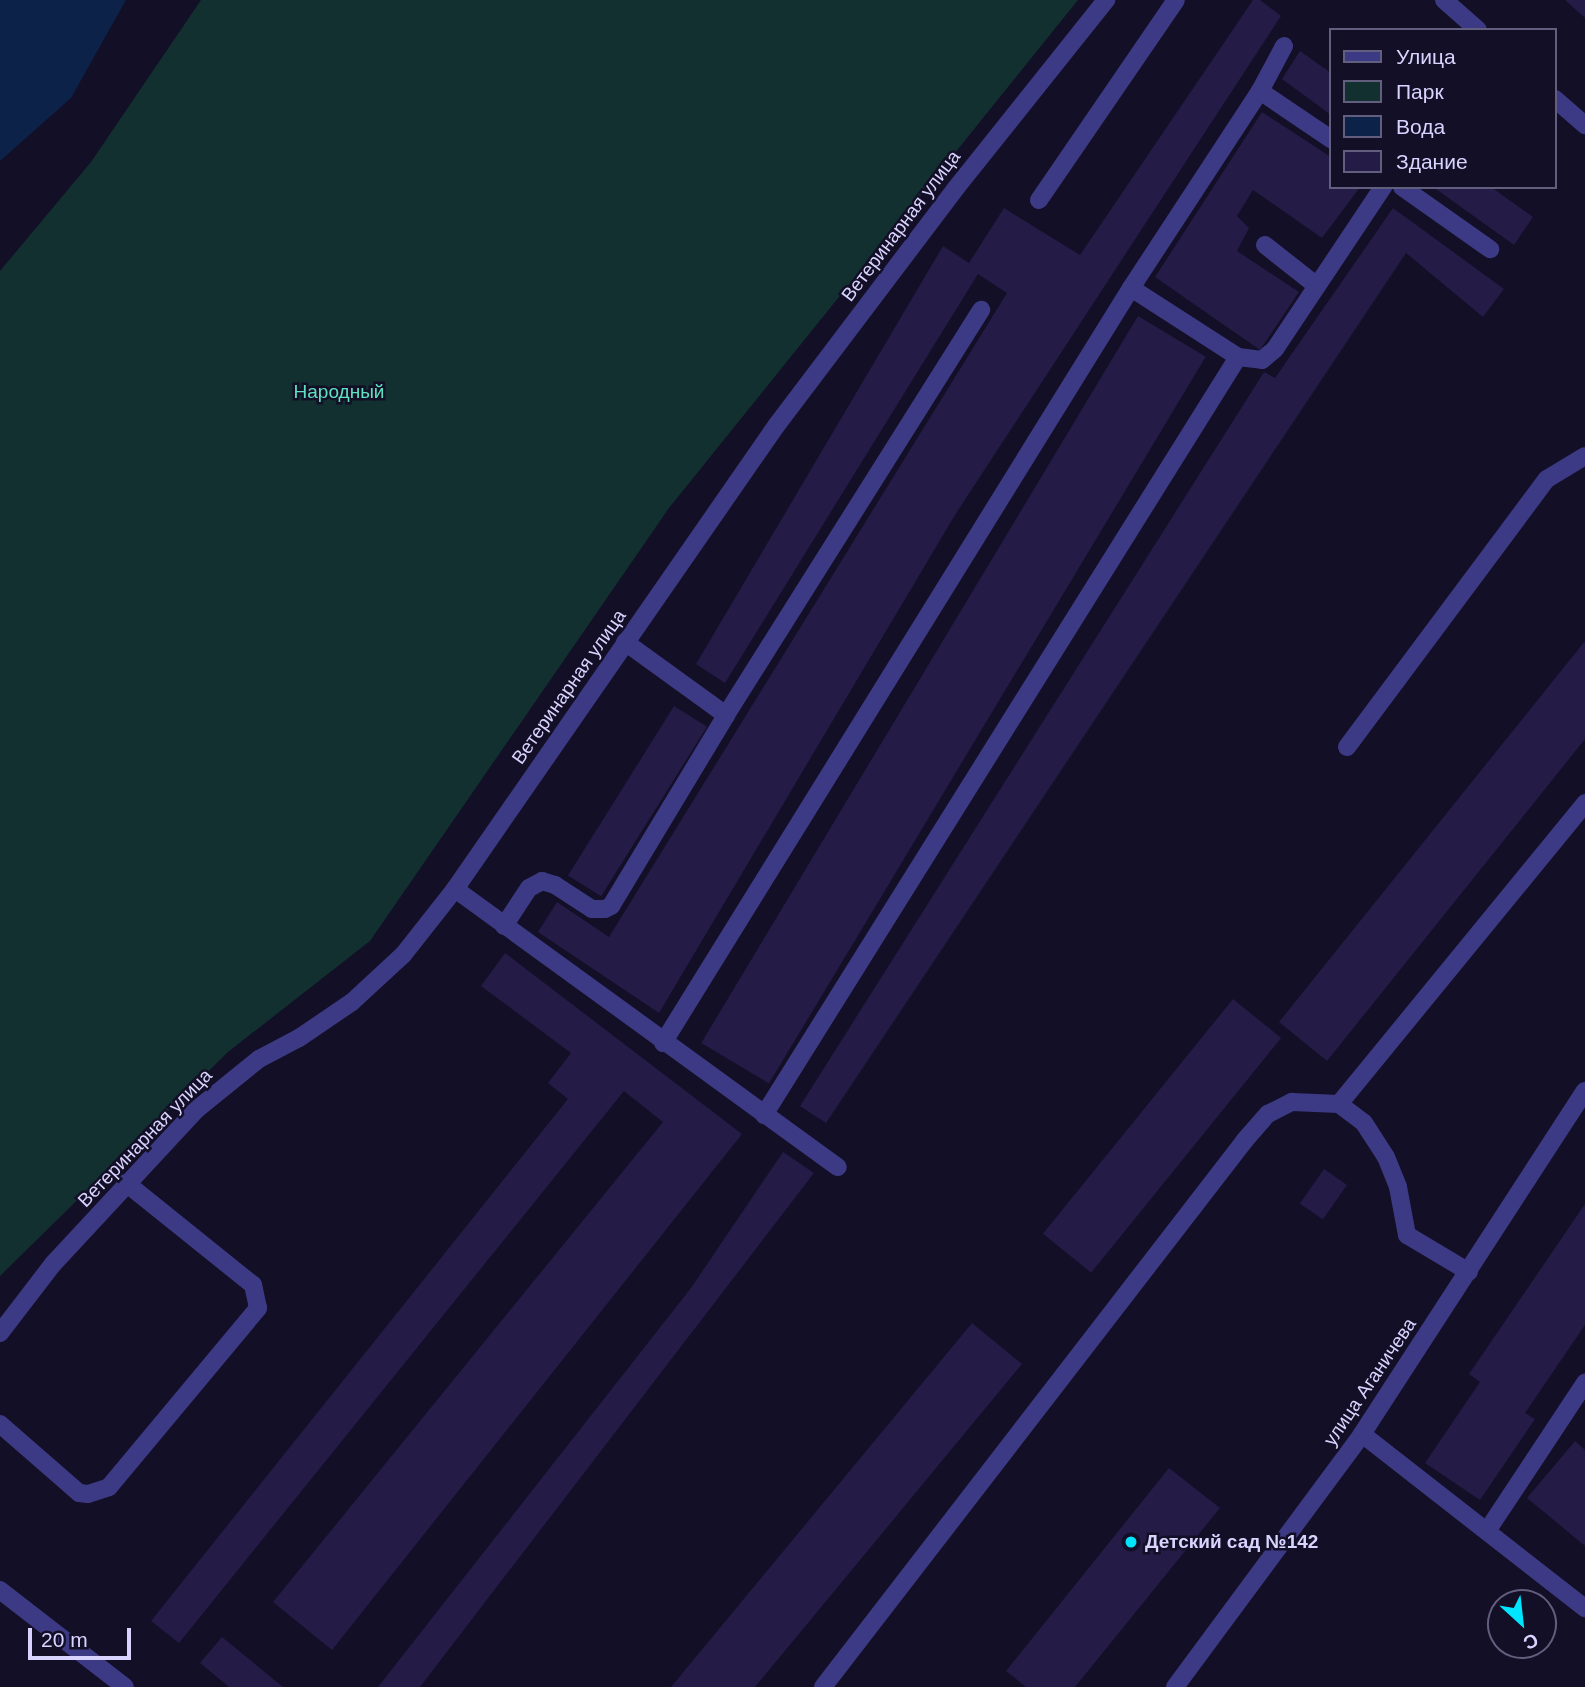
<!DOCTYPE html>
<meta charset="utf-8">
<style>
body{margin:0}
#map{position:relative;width:1585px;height:1687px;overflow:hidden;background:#130f26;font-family:Helvetica,sans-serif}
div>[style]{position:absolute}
.green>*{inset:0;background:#12302f}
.water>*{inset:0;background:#0c2248}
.building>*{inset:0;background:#241b47;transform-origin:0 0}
.minor>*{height:18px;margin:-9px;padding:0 9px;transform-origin:9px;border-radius:9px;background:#3d3a85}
.dots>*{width:19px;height:19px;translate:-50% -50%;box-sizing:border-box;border:4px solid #130f26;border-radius:50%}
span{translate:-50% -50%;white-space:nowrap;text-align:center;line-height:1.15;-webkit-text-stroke:5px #130f26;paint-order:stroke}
.street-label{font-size:19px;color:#d9d4ff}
.park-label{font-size:19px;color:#5fe0c0}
.poi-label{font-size:19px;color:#d9d4ff;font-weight:700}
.left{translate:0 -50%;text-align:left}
.legend{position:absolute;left:1329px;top:28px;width:228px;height:161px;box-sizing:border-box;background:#130f26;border:2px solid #625e7d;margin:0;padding:9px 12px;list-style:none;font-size:21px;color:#d9d4ff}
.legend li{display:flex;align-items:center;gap:14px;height:35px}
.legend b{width:35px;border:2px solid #625e7d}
.north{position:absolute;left:1487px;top:1589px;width:70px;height:70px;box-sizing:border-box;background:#130f26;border:2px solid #625e7d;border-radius:50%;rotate:153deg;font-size:19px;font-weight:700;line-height:28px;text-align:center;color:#d9d4ff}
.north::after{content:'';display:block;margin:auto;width:24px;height:32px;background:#00e5ff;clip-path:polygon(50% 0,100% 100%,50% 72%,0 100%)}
.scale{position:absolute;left:28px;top:1628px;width:103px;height:32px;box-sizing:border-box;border:4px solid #d9d4ff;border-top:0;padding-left:9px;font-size:21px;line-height:24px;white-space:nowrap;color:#d9d4ff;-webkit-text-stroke:5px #130f26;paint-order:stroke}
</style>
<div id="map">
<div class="green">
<div style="clip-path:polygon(201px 0,1078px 0,669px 508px,370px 941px,228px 1052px,0 1276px,0 271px,91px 162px)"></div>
</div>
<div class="water">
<div style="clip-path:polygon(0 0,126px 0,71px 98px,0 161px)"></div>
</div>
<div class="building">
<div style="clip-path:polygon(1253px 0,1260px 0,1281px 16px,955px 515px,659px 1013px,538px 932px,557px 902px,609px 937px,1007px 293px,978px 274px,725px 683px,696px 664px,943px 246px,969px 263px,1004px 208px,1080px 255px)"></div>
<div style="clip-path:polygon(1565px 0,1585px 0,1585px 18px)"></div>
<div style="clip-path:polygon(1300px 51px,1331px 73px,1331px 115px,1282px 79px)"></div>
<div style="clip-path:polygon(1262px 112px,1331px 157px,1331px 187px,1360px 187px,1322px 238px,1253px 190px,1237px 216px,1249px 228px,1237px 251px,1299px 292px,1260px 350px,1155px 277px)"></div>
<div style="clip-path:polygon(1433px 187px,1491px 187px,1533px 217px,1514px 245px)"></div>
<div style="clip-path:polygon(1393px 208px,1504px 289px,1483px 317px,1406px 253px,826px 1123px,800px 1106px,1264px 372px,1275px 378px)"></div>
<div style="left:1138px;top:316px;width:79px;height:848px;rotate:31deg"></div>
<div style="clip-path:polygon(1585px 641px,1585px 739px,1327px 1061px,1279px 1022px)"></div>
<div style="left:674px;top:706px;width:39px;height:200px;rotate:32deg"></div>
<div style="clip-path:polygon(505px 953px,742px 1134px,332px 1650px,273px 1602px,663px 1122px,624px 1091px,179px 1643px,151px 1621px,568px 1099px,548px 1083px,571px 1053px,481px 986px)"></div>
<div style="left:1233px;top:999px;width:62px;height:302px;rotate:39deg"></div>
<div style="clip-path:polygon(783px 1152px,814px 1173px,420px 1687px,378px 1687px,691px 1288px)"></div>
<div style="left:1324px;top:1169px;width:28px;height:42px;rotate:35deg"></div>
<div style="clip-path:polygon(1585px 1204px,1585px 1325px,1525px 1413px,1535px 1419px,1480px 1500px,1425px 1463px,1480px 1382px,1469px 1374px)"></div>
<div style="clip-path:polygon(972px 1323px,1022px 1364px,827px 1600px,755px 1687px,671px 1687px)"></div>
<div style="clip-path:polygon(1575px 1441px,1585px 1450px,1585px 1546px,1527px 1498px)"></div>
<div style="clip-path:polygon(1169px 1468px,1220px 1508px,1075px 1687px,1026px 1687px,1006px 1671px)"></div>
<div style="clip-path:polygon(222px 1637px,283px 1687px,229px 1687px,200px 1663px)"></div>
</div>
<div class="minor">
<div style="left:1444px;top:0;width:45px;rotate:41.4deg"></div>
<div style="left:1260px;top:91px;width:86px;rotate:34.1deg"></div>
<div style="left:1555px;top:99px;width:40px;rotate:41deg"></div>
<div style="left:1402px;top:187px;width:108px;rotate:35.2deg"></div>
<div style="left:1039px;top:200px;width:242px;rotate:-55.6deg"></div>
<div style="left:1265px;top:245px;width:66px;rotate:38.3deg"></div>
<div style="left:1131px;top:288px;width:127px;rotate:32.8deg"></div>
<div style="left:1238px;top:357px;width:24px;rotate:7deg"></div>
<div style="left:1262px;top:360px;width:17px;rotate:-40deg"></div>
<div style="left:1275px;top:349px;width:195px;rotate:-56.3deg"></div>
<div style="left:625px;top:642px;width:125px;rotate:35.9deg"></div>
<div style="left:1347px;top:747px;width:334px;rotate:-53.3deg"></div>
<div style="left:1547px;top:479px;width:44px;rotate:-31.2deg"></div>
<div style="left:455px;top:889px;width:473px;rotate:36deg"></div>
<div style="left:504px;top:926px;width:45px;rotate:-56.7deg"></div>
<div style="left:529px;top:888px;width:15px;rotate:-28deg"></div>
<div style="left:542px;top:881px;width:14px;rotate:17deg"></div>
<div style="left:555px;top:885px;width:44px;rotate:33deg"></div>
<div style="left:592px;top:909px;width:13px"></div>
<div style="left:605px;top:909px;width:7px;rotate:-27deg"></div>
<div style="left:611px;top:906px;width:223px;rotate:-58.9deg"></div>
<div style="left:726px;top:715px;width:479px;rotate:-57.8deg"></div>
<div style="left:663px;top:1043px;width:888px;rotate:-58.21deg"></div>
<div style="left:1131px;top:288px;width:235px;rotate:-56.8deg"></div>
<div style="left:1260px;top:91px;width:51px;rotate:-61.9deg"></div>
<div style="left:1339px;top:1104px;width:31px;rotate:37deg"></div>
<div style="left:1364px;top:1123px;width:40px;rotate:57.1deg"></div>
<div style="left:1386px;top:1157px;width:32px;rotate:68deg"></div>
<div style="left:1398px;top:1187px;width:49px;rotate:79.4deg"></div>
<div style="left:1407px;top:1235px;width:72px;rotate:30.8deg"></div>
<div style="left:764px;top:1115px;width:894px;rotate:-57.98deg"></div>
<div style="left:0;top:1333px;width:87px;rotate:-52.5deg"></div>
<div style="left:53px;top:1264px;width:210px;rotate:-47.1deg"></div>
<div style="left:196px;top:1110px;width:81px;rotate:-39deg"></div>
<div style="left:259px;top:1059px;width:45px;rotate:-27.7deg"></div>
<div style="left:299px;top:1038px;width:64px;rotate:-34.2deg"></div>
<div style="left:352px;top:1002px;width:69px;rotate:-42.7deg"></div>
<div style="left:403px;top:955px;width:84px;rotate:-51.8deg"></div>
<div style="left:455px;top:889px;width:563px;rotate:-55.27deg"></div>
<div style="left:776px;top:426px;width:298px;rotate:-52.9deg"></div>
<div style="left:956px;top:188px;width:241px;rotate:-51.4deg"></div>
<div style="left:0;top:1424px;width:105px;rotate:41.1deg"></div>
<div style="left:79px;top:1493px;width:9px;rotate:6deg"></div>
<div style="left:88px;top:1494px;width:22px;rotate:-18deg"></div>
<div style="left:109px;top:1487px;width:233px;rotate:-50.2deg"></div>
<div style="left:258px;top:1308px;width:24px;rotate:-102deg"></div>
<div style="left:253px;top:1285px;width:163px;rotate:-141.2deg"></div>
<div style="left:1362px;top:1434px;width:283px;rotate:38deg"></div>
<div style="left:1487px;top:1531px;width:178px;rotate:-56.5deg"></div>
<div style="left:0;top:1590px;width:158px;rotate:37.8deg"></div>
<div style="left:823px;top:1687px;width:691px;rotate:-52.35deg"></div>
<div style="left:1245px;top:1140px;width:35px;rotate:-49deg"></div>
<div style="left:1268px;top:1114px;width:27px;rotate:-27deg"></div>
<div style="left:1292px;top:1102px;width:47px;rotate:2.4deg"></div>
<div style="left:1339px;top:1104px;width:389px;rotate:-50.7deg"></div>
<div style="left:1175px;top:1687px;width:315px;rotate:-53.5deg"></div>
<div style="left:1362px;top:1434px;width:409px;rotate:-57deg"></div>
</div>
<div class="dots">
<div style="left:1131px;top:1542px;background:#00e5ff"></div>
</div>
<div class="street-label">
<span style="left:901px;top:226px;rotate:-53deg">Ветеринарная улица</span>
<span style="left:569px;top:687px;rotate:-55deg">Ветеринарная улица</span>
<span style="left:145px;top:1138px;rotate:-46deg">Ветеринарная улица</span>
<span style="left:1370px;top:1382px;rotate:-56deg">улица Аганичева</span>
</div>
<div class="park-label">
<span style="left:339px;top:392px">Народный</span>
</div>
<div class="poi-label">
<span class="left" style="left:1145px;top:1542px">Детский сад №142</span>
</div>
<ul class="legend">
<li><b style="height:9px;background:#3d3a85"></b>Улица</li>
<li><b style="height:19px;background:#12302f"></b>Парк</li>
<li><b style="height:19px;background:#0c2248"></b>Вода</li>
<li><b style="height:19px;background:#241b47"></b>Здание</li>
</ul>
<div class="north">С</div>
<div class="scale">20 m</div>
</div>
